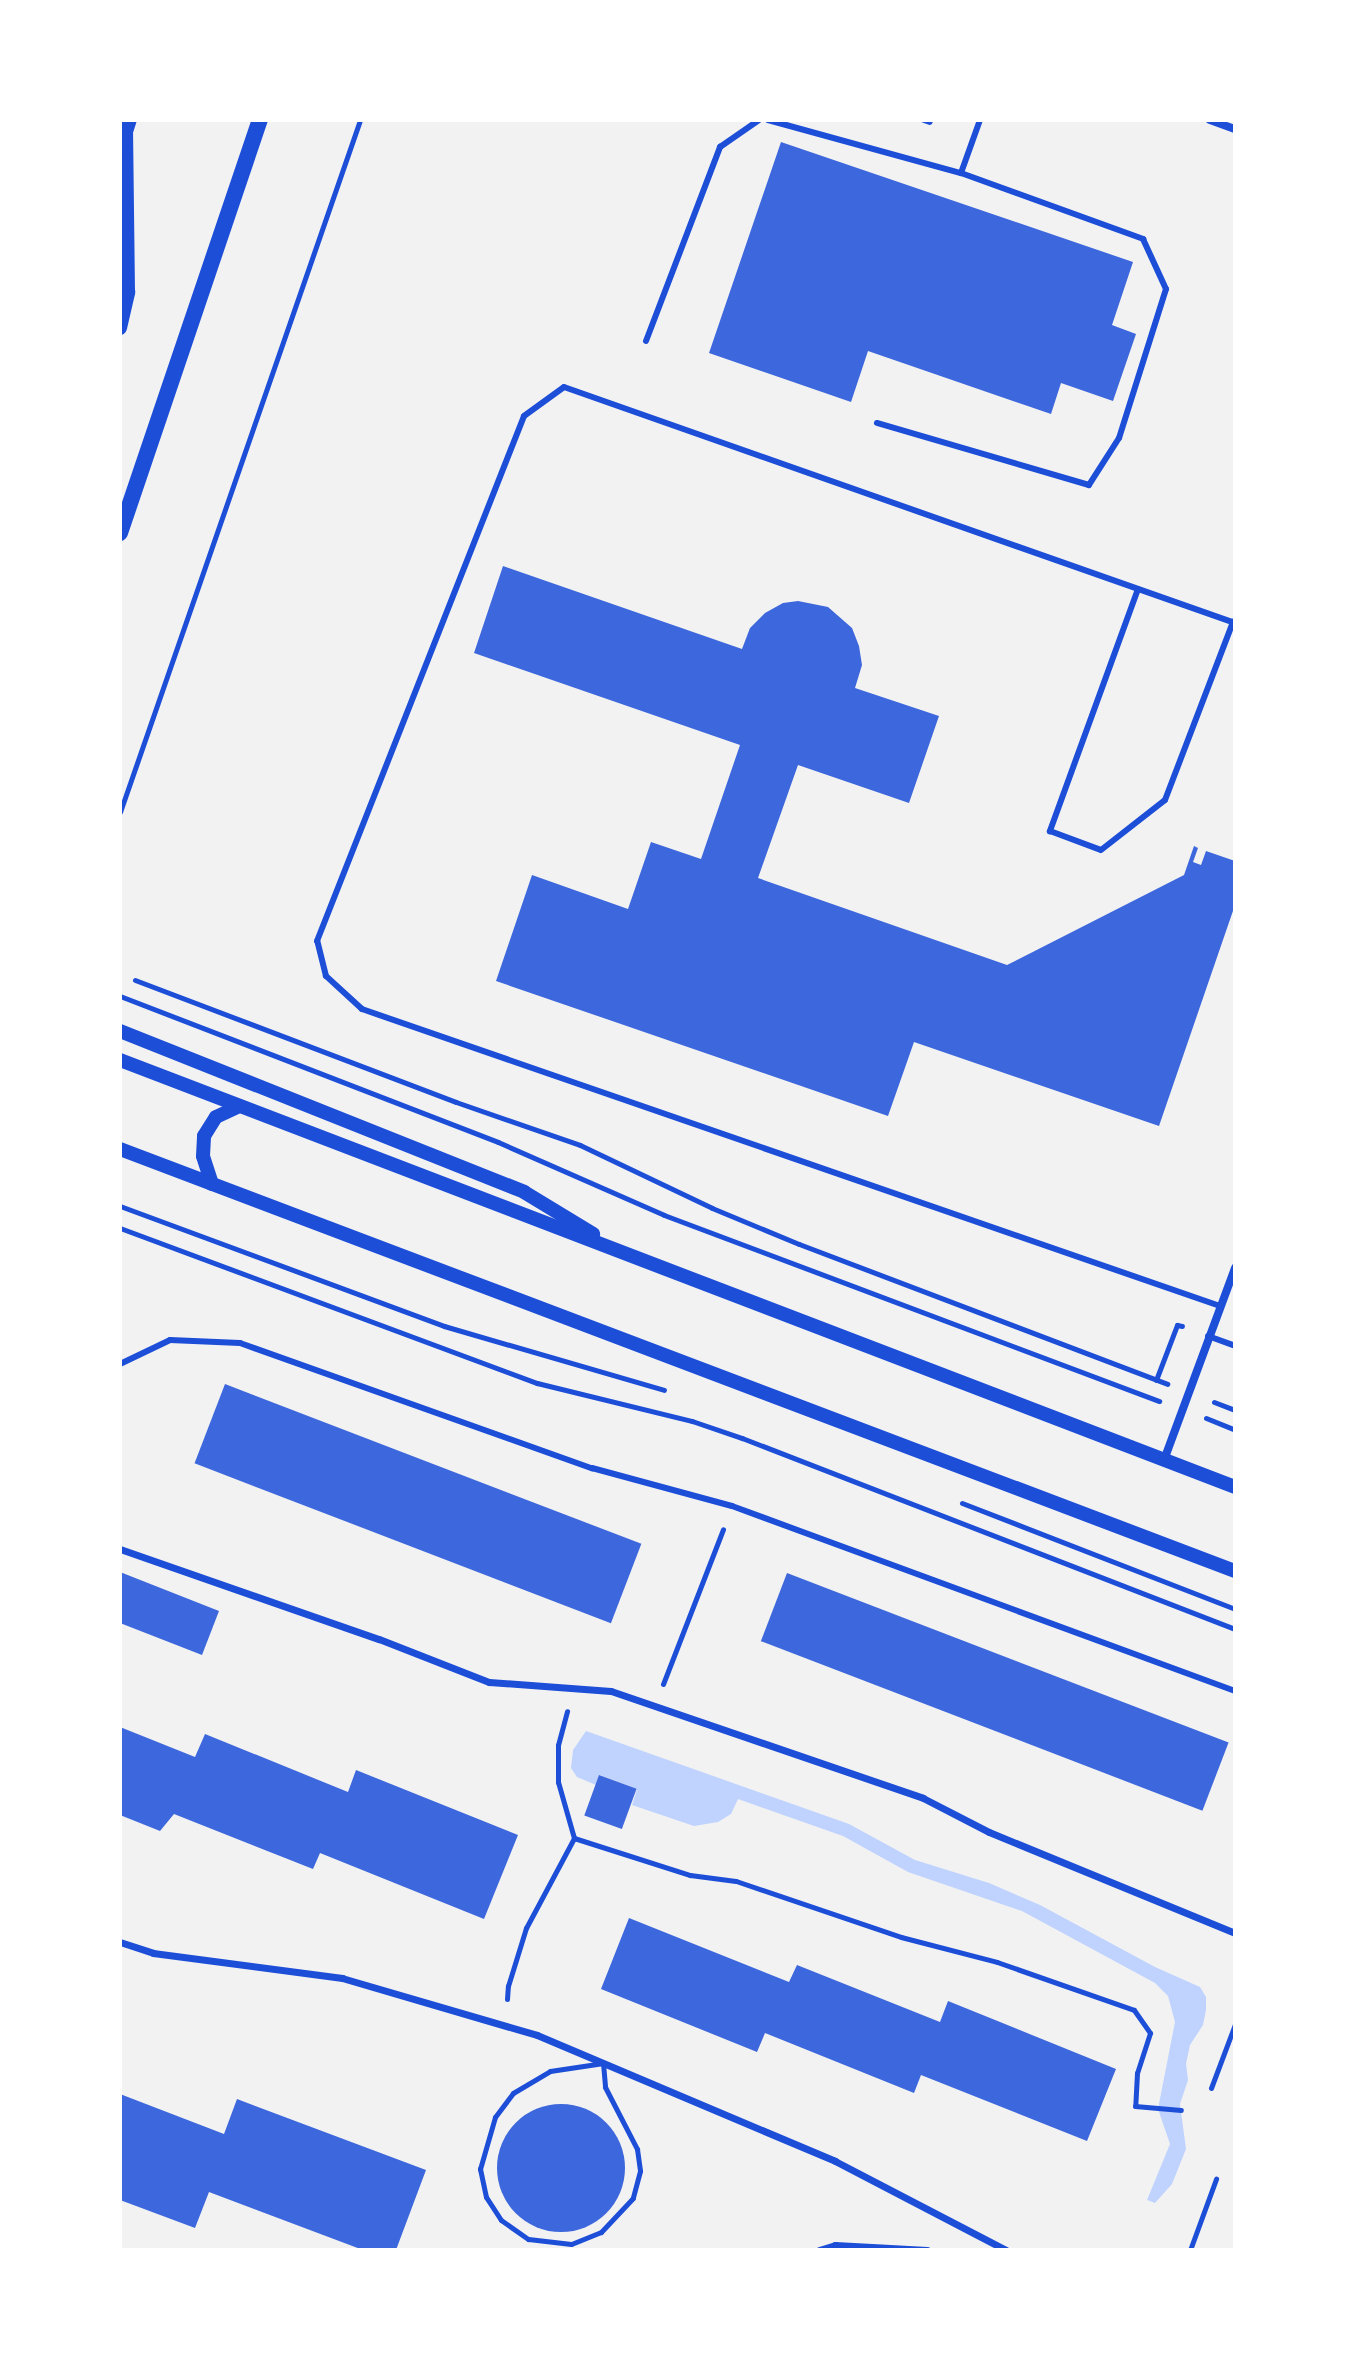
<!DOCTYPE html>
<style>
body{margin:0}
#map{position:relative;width:1355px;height:2370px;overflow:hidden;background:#f2f2f2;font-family:Mulish,sans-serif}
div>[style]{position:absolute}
.water>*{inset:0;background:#bfd3fe}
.building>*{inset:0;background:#3d67dc;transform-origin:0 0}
.round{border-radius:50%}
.path>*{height:5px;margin:-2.5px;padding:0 2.5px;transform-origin:2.5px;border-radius:2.5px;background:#1d4ed8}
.service>*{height:6px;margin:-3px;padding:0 3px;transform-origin:3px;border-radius:3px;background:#1d4ed8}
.pedestrian>*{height:7px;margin:-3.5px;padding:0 3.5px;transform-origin:3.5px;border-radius:3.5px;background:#1d4ed8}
.minor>*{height:8px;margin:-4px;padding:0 4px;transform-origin:4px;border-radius:4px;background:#1d4ed8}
.tertiary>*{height:14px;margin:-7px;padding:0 7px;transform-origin:7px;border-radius:7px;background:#1d4ed8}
.secondary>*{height:16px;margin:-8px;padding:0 8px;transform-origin:8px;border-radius:8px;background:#1d4ed8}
span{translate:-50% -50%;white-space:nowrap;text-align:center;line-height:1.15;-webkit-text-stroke:7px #fff;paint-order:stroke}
.frame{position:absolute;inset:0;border:122px solid #fff;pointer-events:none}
</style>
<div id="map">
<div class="water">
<div style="clip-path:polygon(586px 1731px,849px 1824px,915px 1860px,989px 1883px,1040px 1905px,1155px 1967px,1200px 1987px,1206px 1997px,1206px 2010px,1203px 2025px,1190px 2045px,1186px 2064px,1188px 2080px,1180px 2104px,1186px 2149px,1172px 2184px,1155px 2203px,1147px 2200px,1170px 2144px,1158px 2109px,1175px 2022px,1168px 1996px,1155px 1983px,1022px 1911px,908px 1872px,843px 1836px,738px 1799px,731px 1814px,718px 1822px,694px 1826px,632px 1805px,637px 1789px,600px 1775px,596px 1785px,577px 1777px,571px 1768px,573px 1750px)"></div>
</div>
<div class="building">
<div style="clip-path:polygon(781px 142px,1133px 262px,1112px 325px,1136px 334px,1113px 401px,1061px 383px,1051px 414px,868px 351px,851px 402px,709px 353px)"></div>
<div style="clip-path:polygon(503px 566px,742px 649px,750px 628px,765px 613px,783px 603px,798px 601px,828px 607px,852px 628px,859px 646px,862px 665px,855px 688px,939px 716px,909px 803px,798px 765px,758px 878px,1007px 965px,1184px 875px,1194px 846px,1198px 848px,1193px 862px,1201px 865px,1206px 851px,1235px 861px,1235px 905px,1159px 1126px,914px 1042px,888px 1116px,496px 981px,532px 875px,628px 909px,651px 842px,701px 859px,740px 745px,474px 653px)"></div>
<div style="left:225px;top:1384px;width:446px;height:85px;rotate:21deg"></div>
<div style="clip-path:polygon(120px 1572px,219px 1611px,202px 1655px,120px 1623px)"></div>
<div style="left:787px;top:1573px;width:473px;height:73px;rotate:21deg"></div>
<div style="clip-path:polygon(120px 1727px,195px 1757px,205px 1734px,348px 1792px,356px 1770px,518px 1835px,484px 1919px,320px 1853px,313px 1869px,174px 1814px,160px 1831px,120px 1815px)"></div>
<div style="left:599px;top:1775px;width:40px;height:43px;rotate:20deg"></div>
<div style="clip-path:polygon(629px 1918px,789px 1982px,797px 1965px,940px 2022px,948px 2001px,1116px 2069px,1087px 2141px,921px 2075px,914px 2093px,765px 2033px,757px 2052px,601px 1989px)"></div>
<div style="clip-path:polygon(120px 2094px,224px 2134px,237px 2099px,426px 2170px,396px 2250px,363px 2250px,209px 2192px,195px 2228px,120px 2200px)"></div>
<div class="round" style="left:497px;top:2104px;width:128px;height:128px"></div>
</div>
<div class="path">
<div style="left:120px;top:812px;width:732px;rotate:-70.87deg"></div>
<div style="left:135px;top:980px;width:343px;rotate:20.8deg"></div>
<div style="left:456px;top:1102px;width:131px;rotate:19.1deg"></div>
<div style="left:580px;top:1145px;width:146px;rotate:25.5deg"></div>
<div style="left:712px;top:1208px;width:94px;rotate:22.5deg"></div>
<div style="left:799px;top:1244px;width:394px;rotate:20.8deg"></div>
<div style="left:120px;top:996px;width:405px;rotate:21.1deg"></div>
<div style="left:498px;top:1142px;width:181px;rotate:23.7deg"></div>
<div style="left:664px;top:1215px;width:529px;rotate:20.59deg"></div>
<div style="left:120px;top:1206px;width:346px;rotate:20.3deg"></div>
<div style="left:444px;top:1326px;width:229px;rotate:16.2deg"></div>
<div style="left:120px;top:1228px;width:445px;rotate:20.4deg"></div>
<div style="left:537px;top:1383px;width:160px;rotate:13.8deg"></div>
<div style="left:692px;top:1421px;width:53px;rotate:18.8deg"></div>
<div style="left:742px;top:1438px;width:529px;rotate:21.18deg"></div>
<div style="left:1156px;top:1380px;width:59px;rotate:-69.1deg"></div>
<div style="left:1177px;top:1325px;width:5px;rotate:11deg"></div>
<div style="left:1214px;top:1402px;width:22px;rotate:21deg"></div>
<div style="left:1206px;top:1418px;width:31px;rotate:22deg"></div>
<div style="left:962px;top:1503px;width:293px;rotate:21.2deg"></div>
<div style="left:663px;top:1684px;width:166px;rotate:-68.8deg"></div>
<div style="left:574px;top:1838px;width:122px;rotate:17.7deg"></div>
<div style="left:690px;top:1875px;width:46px;rotate:7.4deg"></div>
<div style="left:736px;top:1881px;width:174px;rotate:18.7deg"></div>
<div style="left:901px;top:1937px;width:99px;rotate:14.6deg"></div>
<div style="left:997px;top:1962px;width:145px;rotate:19.3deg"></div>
<div style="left:1134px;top:2010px;width:28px;rotate:55deg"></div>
<div style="left:1150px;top:2033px;width:42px;rotate:108deg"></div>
<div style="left:1137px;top:2073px;width:33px;rotate:93deg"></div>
<div style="left:1135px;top:2106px;width:46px;rotate:5deg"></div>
<div style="left:507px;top:1999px;width:13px;rotate:-86deg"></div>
<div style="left:508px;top:1986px;width:61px;rotate:-72.8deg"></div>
<div style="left:526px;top:1928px;width:102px;rotate:-61.9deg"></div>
<div style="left:574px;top:1838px;width:58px;rotate:-105.9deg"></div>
<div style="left:558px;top:1782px;width:37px;rotate:-90deg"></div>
<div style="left:558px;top:1745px;width:35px;rotate:-75deg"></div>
<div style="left:603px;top:2063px;width:24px;rotate:85deg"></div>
<div style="left:605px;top:2087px;width:70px;rotate:62.7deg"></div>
<div style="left:637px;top:2149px;width:22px;rotate:82deg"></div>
<div style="left:640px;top:2171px;width:28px;rotate:105deg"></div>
<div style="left:633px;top:2198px;width:47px;rotate:133.3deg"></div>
<div style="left:601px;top:2232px;width:32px;rotate:158deg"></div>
<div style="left:571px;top:2244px;width:43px;rotate:-173.4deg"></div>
<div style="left:528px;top:2239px;width:33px;rotate:-145deg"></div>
<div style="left:501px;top:2220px;width:27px;rotate:-123deg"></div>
<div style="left:486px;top:2197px;width:29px;rotate:-102deg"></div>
<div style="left:480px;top:2169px;width:54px;rotate:-73.9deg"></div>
<div style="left:495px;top:2117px;width:30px;rotate:-53deg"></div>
<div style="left:513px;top:2093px;width:43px;rotate:-30.7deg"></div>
<div style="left:550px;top:2071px;width:54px;rotate:-8.6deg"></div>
<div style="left:1211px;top:2088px;width:68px;rotate:-69.4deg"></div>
<div style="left:1190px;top:2250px;width:76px;rotate:-69.9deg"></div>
</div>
<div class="service">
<div style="left:768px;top:120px;width:200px;rotate:15.4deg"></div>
<div style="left:961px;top:173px;width:194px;rotate:19.9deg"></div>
<div style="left:1143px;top:239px;width:55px;rotate:65.3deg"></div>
<div style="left:1166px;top:289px;width:156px;rotate:107.5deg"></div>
<div style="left:1119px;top:438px;width:56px;rotate:122.6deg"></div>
<div style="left:1089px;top:485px;width:221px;rotate:-163.7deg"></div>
<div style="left:924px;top:120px;width:6px;rotate:18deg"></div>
<div style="left:961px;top:173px;width:56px;rotate:-70.3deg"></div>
<div style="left:646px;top:341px;width:208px;rotate:-69.1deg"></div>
<div style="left:720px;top:147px;width:47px;rotate:-34.7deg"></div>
<div style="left:1138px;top:589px;width:258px;rotate:110deg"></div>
<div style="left:1050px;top:831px;width:54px;rotate:20.4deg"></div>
<div style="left:1101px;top:850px;width:81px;rotate:-38deg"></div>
<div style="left:1165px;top:800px;width:191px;rotate:-69.1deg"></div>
<div style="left:1220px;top:1306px;width:908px;rotate:-160.91deg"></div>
<div style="left:362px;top:1009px;width:49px;rotate:-137.5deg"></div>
<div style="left:326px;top:976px;width:36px;rotate:-104deg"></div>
<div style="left:317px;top:941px;width:564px;rotate:-68.48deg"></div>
<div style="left:524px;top:416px;width:49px;rotate:-35.9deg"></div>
<div style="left:564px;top:387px;width:711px;rotate:19.38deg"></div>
<div style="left:1208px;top:1336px;width:29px;rotate:20deg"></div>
<div style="left:120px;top:1364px;width:55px;rotate:-25.6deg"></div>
<div style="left:170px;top:1340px;width:70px;rotate:2.5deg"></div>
<div style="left:240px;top:1343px;width:374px;rotate:19.6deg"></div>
<div style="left:592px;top:1468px;width:145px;rotate:15.2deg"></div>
<div style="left:732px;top:1506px;width:536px;rotate:20.19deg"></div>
</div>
<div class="pedestrian">
<div style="left:120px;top:1549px;width:274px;rotate:19.2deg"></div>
<div style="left:379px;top:1639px;width:118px;rotate:21.4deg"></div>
<div style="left:489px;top:1682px;width:122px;rotate:4.2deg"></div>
<div style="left:611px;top:1691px;width:330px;rotate:18.9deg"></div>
<div style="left:923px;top:1798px;width:74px;rotate:27.3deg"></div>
<div style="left:989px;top:1832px;width:266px;rotate:22.3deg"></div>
<div style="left:120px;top:1942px;width:35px;rotate:18deg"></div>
<div style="left:153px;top:1953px;width:191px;rotate:7.5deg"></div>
<div style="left:342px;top:1978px;width:203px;rotate:16.3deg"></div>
<div style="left:537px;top:2035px;width:324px;rotate:22.9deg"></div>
<div style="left:835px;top:2161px;width:193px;rotate:27.5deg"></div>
<div style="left:819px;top:2250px;width:17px;rotate:-17deg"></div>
<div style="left:835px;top:2245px;width:92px;rotate:3.1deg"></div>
</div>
<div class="minor">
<div style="left:1210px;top:120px;width:27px;rotate:20deg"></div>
<div style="left:1164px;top:1460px;width:205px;rotate:-69.7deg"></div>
</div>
<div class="tertiary">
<div style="left:120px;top:328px;width:37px;rotate:-77deg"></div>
<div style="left:128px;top:292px;width:159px;rotate:-90.7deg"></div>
<div style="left:120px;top:1031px;width:435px;rotate:21.7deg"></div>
<div style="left:524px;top:1192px;width:81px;rotate:31.3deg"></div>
<div style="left:120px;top:1060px;width:1194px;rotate:20.95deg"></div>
<div style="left:120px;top:1149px;width:1192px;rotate:20.73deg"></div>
<div style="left:212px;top:1184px;width:29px;rotate:-108deg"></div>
<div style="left:203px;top:1156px;width:20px;rotate:-87deg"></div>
<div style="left:204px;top:1136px;width:22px;rotate:-58deg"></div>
<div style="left:216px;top:1117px;width:26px;rotate:-25deg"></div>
</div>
<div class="secondary">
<div style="left:120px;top:147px;width:28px;rotate:-72deg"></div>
<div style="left:120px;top:533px;width:436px;rotate:-71.3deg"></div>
</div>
<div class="frame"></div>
</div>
